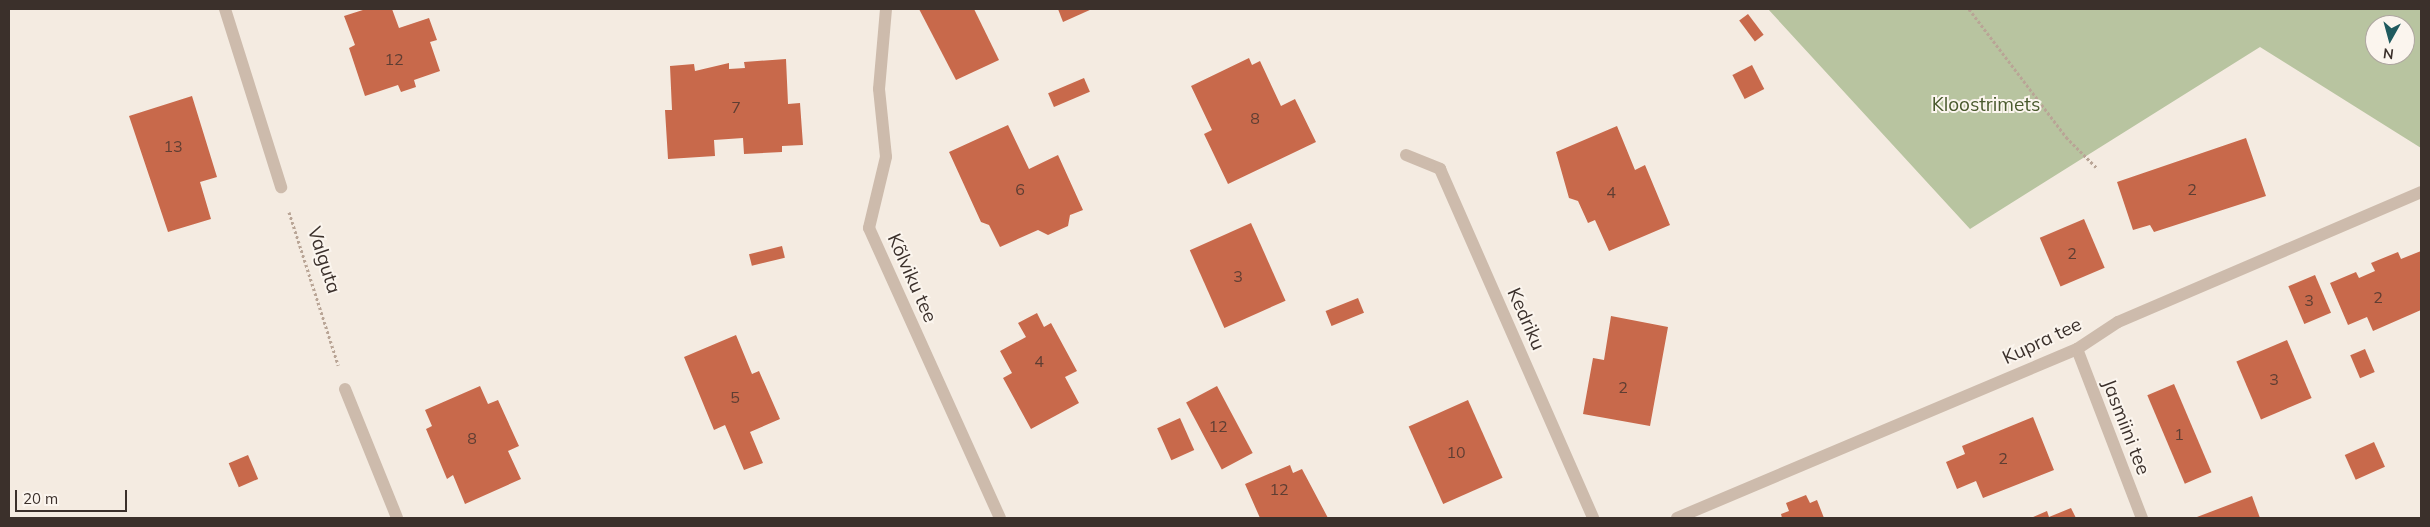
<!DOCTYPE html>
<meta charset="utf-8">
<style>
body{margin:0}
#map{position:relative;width:2430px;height:527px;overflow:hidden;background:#f4ebe1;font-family:Mulish,sans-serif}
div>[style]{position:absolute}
.green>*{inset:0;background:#b8c4a0}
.building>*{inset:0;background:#c8694b;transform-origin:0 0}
.path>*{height:3px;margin-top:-1.5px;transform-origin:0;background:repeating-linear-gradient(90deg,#b9a596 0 2.5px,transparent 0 5px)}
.minor>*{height:12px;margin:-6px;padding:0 6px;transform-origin:6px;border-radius:6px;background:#cdbbac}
span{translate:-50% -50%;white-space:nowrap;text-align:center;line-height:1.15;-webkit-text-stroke:4px #fbf5ee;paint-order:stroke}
.number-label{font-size:16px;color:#5e3e33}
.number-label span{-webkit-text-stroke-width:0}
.park-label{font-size:19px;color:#4a5a2e}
.street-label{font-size:19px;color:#3b302b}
.frame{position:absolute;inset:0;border:10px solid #3b302b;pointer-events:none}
.north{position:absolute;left:2365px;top:15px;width:50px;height:50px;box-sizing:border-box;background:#fbf5ee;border:1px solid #aea6a0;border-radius:50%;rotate:187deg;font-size:14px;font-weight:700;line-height:20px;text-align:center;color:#3b302b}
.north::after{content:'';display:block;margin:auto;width:18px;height:22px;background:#1f5a5e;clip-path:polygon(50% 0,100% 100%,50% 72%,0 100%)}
.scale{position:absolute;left:15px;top:490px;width:112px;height:22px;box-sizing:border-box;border:2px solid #3b302b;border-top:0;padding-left:6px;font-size:15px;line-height:18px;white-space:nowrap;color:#3b302b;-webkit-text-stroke:4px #fbf5ee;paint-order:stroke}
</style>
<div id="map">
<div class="green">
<div style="clip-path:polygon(evenodd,1768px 9px,2421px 9px,2421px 148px,2260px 47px,1970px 229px,1768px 9px,2375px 25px,2405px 25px,2405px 55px,2375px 55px,2375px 25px)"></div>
</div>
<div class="building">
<div style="clip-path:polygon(366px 9px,392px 9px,399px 28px,429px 18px,437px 40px,430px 42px,440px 71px,414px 80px,416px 87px,401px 92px,398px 85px,365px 96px,349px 48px,355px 45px,344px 16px)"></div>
<div style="clip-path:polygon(919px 9px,974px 9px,999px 60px,956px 80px)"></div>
<div style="clip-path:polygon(1058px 9px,1092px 9px,1063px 22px)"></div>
<div style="left:1748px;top:14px;width:26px;height:11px;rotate:53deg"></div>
<div style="clip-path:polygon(1249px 58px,1252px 65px,1260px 61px,1281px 106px,1295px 99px,1316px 142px,1228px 184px,1204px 134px,1212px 130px,1191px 86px)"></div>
<div style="clip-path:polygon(786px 59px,788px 104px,800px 103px,803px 145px,782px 146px,782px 152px,744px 154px,743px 138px,714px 140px,715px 156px,668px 159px,665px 110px,672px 110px,670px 66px,694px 64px,695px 71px,729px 63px,729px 69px,745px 68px,744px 62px)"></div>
<div style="left:1752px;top:65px;width:27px;height:22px;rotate:63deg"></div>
<div style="left:1084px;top:78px;width:15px;height:39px;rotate:67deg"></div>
<div style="clip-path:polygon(192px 96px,217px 177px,200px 182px,211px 219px,168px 232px,129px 116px)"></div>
<div style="clip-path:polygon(1008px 125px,1029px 169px,1058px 155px,1083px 210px,1070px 215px,1068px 226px,1048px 235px,1038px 230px,1000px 247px,989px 225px,981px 222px,949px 152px)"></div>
<div style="clip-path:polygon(1617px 126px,1635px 170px,1645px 165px,1670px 225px,1609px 251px,1595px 220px,1588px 223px,1578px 201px,1569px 198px,1556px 152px)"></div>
<div style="clip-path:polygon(2246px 138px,2266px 196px,2154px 232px,2150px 225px,2133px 230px,2117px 182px)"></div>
<div style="left:2084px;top:219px;width:53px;height:48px;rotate:67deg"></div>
<div style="left:1251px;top:223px;width:85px;height:67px;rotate:66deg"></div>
<div style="left:782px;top:246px;width:12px;height:34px;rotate:76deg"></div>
<div style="clip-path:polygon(2421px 251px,2421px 310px,2373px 331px,2367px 317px,2348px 325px,2330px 283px,2356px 272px,2359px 278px,2375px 271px,2371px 263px,2398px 252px,2401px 259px)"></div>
<div style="left:2315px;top:275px;width:41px;height:29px;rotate:67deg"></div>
<div style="left:1358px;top:298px;width:16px;height:35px;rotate:68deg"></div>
<div style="clip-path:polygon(1037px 313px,1044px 327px,1051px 323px,1077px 371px,1065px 377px,1079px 403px,1031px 429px,1003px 378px,1012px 373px,1000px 351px,1026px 337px,1018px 323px)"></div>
<div style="clip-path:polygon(1611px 316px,1668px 327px,1650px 426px,1583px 414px,1593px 358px,1604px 360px)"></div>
<div style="clip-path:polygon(736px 335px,752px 374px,759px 371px,780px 419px,750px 432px,763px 463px,744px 470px,725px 425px,714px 430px,684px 357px)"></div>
<div style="left:2287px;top:340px;width:63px;height:55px;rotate:67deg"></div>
<div style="left:2365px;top:349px;width:25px;height:16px;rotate:67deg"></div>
<div style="left:2174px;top:384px;width:96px;height:29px;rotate:67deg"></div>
<div style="clip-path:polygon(480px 386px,488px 404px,498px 400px,519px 446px,508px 451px,521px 479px,465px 504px,453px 475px,447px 479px,426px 429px,432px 426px,425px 410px)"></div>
<div style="left:1217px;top:386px;width:76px;height:35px;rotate:62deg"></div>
<div style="left:1468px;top:400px;width:85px;height:65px;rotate:66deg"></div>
<div style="clip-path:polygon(2033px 417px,2054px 470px,1983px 498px,1976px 481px,1957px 489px,1946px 462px,1965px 454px,1962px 446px)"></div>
<div style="left:1180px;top:418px;width:35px;height:25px;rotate:66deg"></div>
<div style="left:2374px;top:442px;width:27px;height:32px;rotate:66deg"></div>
<div style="left:248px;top:455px;width:26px;height:21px;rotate:67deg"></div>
<div style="clip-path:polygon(1290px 465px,1293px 473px,1302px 469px,1328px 518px,1260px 518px,1245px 484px)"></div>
<div style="clip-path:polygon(1806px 495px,1810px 503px,1817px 500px,1824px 518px,1782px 518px,1781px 514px,1789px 511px,1786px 503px)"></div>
<div style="clip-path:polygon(2252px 496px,2260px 518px,2198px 518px,2197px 517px)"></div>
<div style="clip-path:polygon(2071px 508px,2076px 518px,2031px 518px,2047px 511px,2049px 517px)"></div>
</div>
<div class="path">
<div style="left:1969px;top:9px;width:161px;rotate:52.8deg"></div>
<div style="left:2066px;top:137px;width:45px;rotate:45deg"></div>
<div style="left:289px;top:212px;width:161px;rotate:72.2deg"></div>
</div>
<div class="minor">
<div style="left:225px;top:9px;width:187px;rotate:72.5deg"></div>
<div style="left:886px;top:9px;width:80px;rotate:95deg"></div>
<div style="left:879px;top:89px;width:68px;rotate:84.1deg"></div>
<div style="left:886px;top:157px;width:73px;rotate:103.5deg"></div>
<div style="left:869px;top:228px;width:318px;rotate:65.7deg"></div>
<div style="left:1406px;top:155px;width:37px;rotate:22deg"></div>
<div style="left:1440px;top:169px;width:381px;rotate:66.3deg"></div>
<div style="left:2077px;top:349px;width:181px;rotate:69deg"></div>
<div style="left:345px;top:389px;width:139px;rotate:68deg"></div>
<div style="left:1677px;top:518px;width:434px;rotate:-22.9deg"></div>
<div style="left:2077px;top:349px;width:49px;rotate:-33.4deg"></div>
<div style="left:2118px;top:322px;width:330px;rotate:-23.2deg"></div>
</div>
<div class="number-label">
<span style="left:394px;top:59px">12</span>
<span style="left:736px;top:107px">7</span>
<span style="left:1255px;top:118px">8</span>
<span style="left:173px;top:146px">13</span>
<span style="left:1020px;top:189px">6</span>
<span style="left:2192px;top:189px">2</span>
<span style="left:1611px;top:192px">4</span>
<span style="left:2072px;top:253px">2</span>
<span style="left:1238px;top:276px">3</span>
<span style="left:2378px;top:297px">2</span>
<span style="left:2309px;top:300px">3</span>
<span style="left:1039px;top:361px">4</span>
<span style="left:2274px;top:379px">3</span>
<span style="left:1623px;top:387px">2</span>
<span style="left:735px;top:397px">5</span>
<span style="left:1218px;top:426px">12</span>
<span style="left:2179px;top:434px">1</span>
<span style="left:472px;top:438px">8</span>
<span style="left:1456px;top:452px">10</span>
<span style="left:2003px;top:458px">2</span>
<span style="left:1279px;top:489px">12</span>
</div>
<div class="park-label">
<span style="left:1986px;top:105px">Kloostrimets</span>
</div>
<div class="street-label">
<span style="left:324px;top:260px;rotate:72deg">Valguta</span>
<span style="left:912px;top:278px;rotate:66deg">Kõlviku tee</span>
<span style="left:1526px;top:319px;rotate:66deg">Kedriku</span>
<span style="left:2042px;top:341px;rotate:-25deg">Kupra tee</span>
<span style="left:2126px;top:427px;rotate:69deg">Jasmiini tee</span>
</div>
<div class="frame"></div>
<div class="north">N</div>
<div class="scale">20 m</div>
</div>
